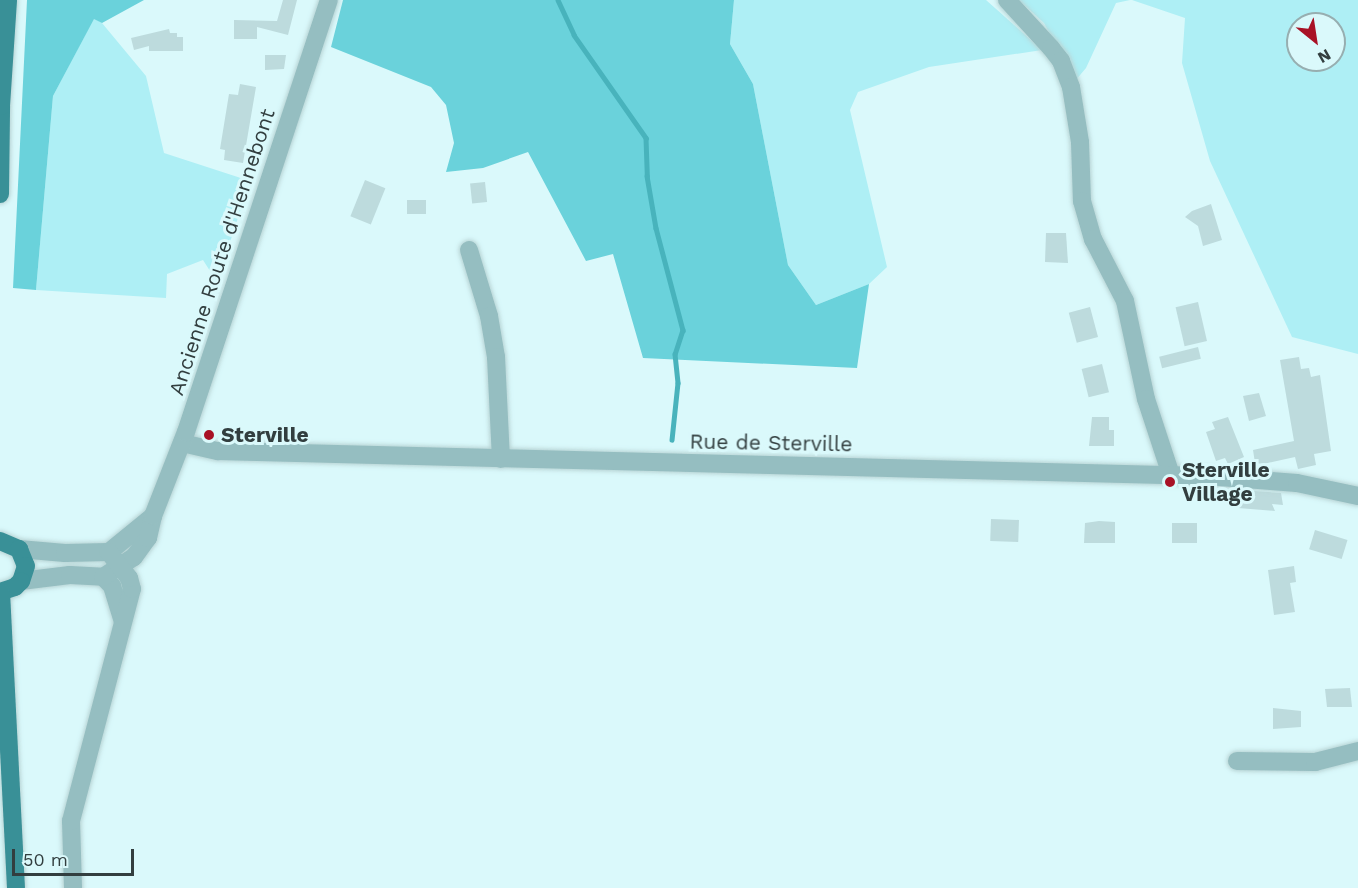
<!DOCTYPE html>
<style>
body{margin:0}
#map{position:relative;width:1358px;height:888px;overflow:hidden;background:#daf9fb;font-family:"Work Sans",sans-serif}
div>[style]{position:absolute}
.green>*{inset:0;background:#aeeff5}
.forest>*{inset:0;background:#6ad2db}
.stream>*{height:4.5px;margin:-2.25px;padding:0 2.25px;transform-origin:2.25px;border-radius:2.25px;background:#48b3bc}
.building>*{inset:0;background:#bddbdd;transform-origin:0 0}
.roads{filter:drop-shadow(0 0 2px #b8d4d5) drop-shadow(0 0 2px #b8d4d5)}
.minor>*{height:18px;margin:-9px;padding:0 9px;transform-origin:9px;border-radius:9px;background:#95bec1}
.major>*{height:18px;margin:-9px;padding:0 9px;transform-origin:9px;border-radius:9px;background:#399097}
.dots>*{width:16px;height:16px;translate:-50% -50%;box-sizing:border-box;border:3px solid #daf9fb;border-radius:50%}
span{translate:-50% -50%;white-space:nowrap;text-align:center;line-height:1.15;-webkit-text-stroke:6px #daf9fb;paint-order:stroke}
.street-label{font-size:21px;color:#323e3f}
.poi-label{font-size:21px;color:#323e3f;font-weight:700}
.left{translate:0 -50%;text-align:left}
.north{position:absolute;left:1286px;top:12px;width:60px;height:60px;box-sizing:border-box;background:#daf9fb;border:2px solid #97aeb0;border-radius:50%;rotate:150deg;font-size:16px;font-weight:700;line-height:24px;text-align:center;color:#323e3f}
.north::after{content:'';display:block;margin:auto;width:21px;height:27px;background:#a81226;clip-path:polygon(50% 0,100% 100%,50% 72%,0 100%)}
.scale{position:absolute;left:12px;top:849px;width:122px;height:27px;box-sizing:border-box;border:3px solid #323e3f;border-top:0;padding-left:8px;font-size:18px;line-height:21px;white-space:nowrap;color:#323e3f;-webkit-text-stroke:4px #daf9fb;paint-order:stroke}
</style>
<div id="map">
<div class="green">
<div style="clip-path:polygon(734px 0,986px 0,1042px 50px,929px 67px,858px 92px,850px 110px,887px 267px,869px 284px,816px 305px,788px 265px,753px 84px,730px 44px)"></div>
<div style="clip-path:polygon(1019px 0,1130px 0,1116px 3px,1086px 68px,1075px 81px,1044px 23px)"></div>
<div style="clip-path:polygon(evenodd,1132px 0,1358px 0,1358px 354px,1292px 337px,1210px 161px,1182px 63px,1185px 18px,1132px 0,1298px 24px,1334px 24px,1334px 60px,1298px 60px,1298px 24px)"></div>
<div style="clip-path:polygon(94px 18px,102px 23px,146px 76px,164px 153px,250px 181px,217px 282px,203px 260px,167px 274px,166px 298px,36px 290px,53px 96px)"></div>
</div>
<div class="forest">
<div style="clip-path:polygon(27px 0,144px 0,102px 23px,94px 19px,53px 96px,36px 290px,13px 288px)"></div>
<div style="clip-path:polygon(343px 0,734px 0,730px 44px,753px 84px,788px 265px,816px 305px,869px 284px,857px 368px,643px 358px,613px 254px,586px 261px,528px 152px,483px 168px,446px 172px,454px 143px,446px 105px,431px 87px,331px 47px)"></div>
</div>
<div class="stream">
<div style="left:558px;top:0;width:38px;rotate:65deg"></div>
<div style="left:574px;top:35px;width:126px;rotate:55deg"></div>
<div style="left:646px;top:138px;width:38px;rotate:88deg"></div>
<div style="left:647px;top:176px;width:53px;rotate:80.2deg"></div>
<div style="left:656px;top:228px;width:106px;rotate:75.2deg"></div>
<div style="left:683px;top:330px;width:25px;rotate:108deg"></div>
<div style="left:675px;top:354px;width:29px;rotate:84deg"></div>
<div style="left:678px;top:383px;width:57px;rotate:96deg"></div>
</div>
<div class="building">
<div style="clip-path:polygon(283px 0,297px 0,288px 35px,257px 27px,257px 39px,234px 39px,234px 20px,277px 21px)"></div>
<div style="clip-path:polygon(169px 29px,170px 33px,177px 33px,177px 37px,183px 37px,183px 51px,149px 51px,149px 46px,134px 50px,131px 38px)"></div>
<div style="clip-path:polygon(265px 55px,286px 55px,284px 69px,265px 70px)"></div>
<div style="clip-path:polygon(240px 84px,256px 87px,243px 163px,224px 160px,225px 150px,220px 149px,229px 94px,238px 95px)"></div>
<div style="left:365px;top:180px;width:22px;height:39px;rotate:22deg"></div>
<div style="left:485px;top:182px;width:20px;height:15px;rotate:84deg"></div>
<div style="left:407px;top:200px;width:19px;height:14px"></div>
<div style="clip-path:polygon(1211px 204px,1222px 240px,1203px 246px,1198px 226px,1185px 217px,1192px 211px)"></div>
<div style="clip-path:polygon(1046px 233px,1066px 233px,1068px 263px,1045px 262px)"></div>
<div style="left:1198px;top:302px;width:40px;height:23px;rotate:77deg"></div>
<div style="left:1090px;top:307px;width:31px;height:22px;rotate:75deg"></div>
<div style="left:1198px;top:347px;width:12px;height:40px;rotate:76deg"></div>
<div style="clip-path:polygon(1299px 357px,1301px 369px,1309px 368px,1311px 377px,1320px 375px,1331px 451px,1314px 454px,1316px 465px,1298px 469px,1295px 457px,1263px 464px,1255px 463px,1253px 450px,1294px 441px,1280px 360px)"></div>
<div style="left:1102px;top:364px;width:29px;height:21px;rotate:76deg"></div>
<div style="clip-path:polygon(1259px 393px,1266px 416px,1249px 421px,1243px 396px)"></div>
<div style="clip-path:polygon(1092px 417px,1109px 417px,1109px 430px,1114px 430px,1114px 446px,1089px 446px)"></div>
<div style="clip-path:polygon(1228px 417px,1244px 457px,1228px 464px,1225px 458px,1216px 461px,1206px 432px,1215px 429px,1212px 422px)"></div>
<div style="clip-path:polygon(1240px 490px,1281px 493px,1283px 505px,1272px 504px,1275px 511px,1238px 508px)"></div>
<div style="left:991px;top:519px;width:28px;height:22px;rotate:2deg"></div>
<div style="clip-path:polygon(1099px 521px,1115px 522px,1115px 543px,1084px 543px,1085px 523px)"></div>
<div style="left:1172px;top:523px;width:25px;height:20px"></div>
<div style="left:1315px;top:530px;width:34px;height:20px;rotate:17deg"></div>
<div style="clip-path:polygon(1294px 566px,1296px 582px,1290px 583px,1295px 612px,1274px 615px,1268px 570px)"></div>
<div style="clip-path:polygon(1350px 688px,1352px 707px,1327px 707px,1325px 689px)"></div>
<div style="clip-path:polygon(1273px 708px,1301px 711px,1301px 727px,1273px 729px)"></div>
</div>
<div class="roads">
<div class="minor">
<div style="left:1007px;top:0;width:65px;rotate:47.5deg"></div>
<div style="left:1051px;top:48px;width:16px;rotate:52deg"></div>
<div style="left:1061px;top:61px;width:28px;rotate:69deg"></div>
<div style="left:1071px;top:87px;width:56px;rotate:80.7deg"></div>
<div style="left:1080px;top:142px;width:59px;rotate:88.1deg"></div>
<div style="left:1082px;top:201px;width:40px;rotate:74deg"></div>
<div style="left:1093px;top:239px;width:70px;rotate:62.7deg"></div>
<div style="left:1125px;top:301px;width:100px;rotate:77.9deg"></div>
<div style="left:1146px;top:399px;width:80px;rotate:71.8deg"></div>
<div style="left:469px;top:250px;width:69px;rotate:73.1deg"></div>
<div style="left:489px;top:316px;width:42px;rotate:80.3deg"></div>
<div style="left:496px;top:357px;width:102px;rotate:87.2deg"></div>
<div style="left:182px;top:443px;width:37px;rotate:13deg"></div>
<div style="left:218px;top:451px;width:989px;rotate:1.45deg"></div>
<div style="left:1207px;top:476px;width:90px;rotate:4.4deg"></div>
<div style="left:1297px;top:483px;width:62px;rotate:12deg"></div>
<div style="left:19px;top:549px;width:46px;rotate:5deg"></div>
<div style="left:65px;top:553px;width:44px;rotate:-1.3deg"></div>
<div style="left:109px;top:552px;width:57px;rotate:-39.3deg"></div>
<div style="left:103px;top:577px;width:13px;rotate:45deg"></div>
<div style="left:112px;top:586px;width:37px;rotate:73deg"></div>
<div style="left:21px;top:581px;width:49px;rotate:-7deg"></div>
<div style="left:70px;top:575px;width:33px;rotate:3deg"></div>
<div style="left:103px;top:577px;width:37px;rotate:-33deg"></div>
<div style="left:134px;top:557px;width:24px;rotate:-54deg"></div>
<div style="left:148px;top:538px;width:23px;rotate:-77deg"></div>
<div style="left:153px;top:516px;width:90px;rotate:-68.6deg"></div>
<div style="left:186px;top:432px;width:455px;rotate:-71.7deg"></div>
<div style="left:1237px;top:761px;width:78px;rotate:0.7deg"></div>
<div style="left:1315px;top:762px;width:44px;rotate:-14.3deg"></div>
<div style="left:73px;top:888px;width:67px;rotate:-91.7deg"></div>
<div style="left:71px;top:821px;width:240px;rotate:-75.3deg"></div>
<div style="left:132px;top:589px;width:11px;rotate:-105deg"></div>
<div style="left:129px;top:578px;width:33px;rotate:-128deg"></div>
</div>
<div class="major">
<div style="left:0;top:194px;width:88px;rotate:-89.3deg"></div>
<div style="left:1px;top:106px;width:106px;rotate:-86.2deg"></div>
<div style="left:0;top:541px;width:21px;rotate:23deg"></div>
<div style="left:19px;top:549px;width:18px;rotate:68deg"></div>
<div style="left:26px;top:566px;width:16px;rotate:108deg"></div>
<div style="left:21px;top:581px;width:8px;rotate:135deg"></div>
<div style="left:15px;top:587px;width:16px;rotate:162deg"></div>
<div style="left:1px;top:592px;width:296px;rotate:87.1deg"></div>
</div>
</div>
<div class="dots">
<div style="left:209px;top:435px;background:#a81226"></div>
<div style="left:1170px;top:482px;background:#a81226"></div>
</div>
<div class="street-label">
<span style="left:222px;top:252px;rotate:-72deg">Ancienne Route d'Hennebont</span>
<span style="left:771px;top:443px;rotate:1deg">Rue de Sterville</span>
</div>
<div class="poi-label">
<span class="left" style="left:221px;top:435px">Sterville</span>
<span class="left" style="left:1182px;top:482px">Sterville<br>Village</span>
</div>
<div class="north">N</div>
<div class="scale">50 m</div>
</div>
